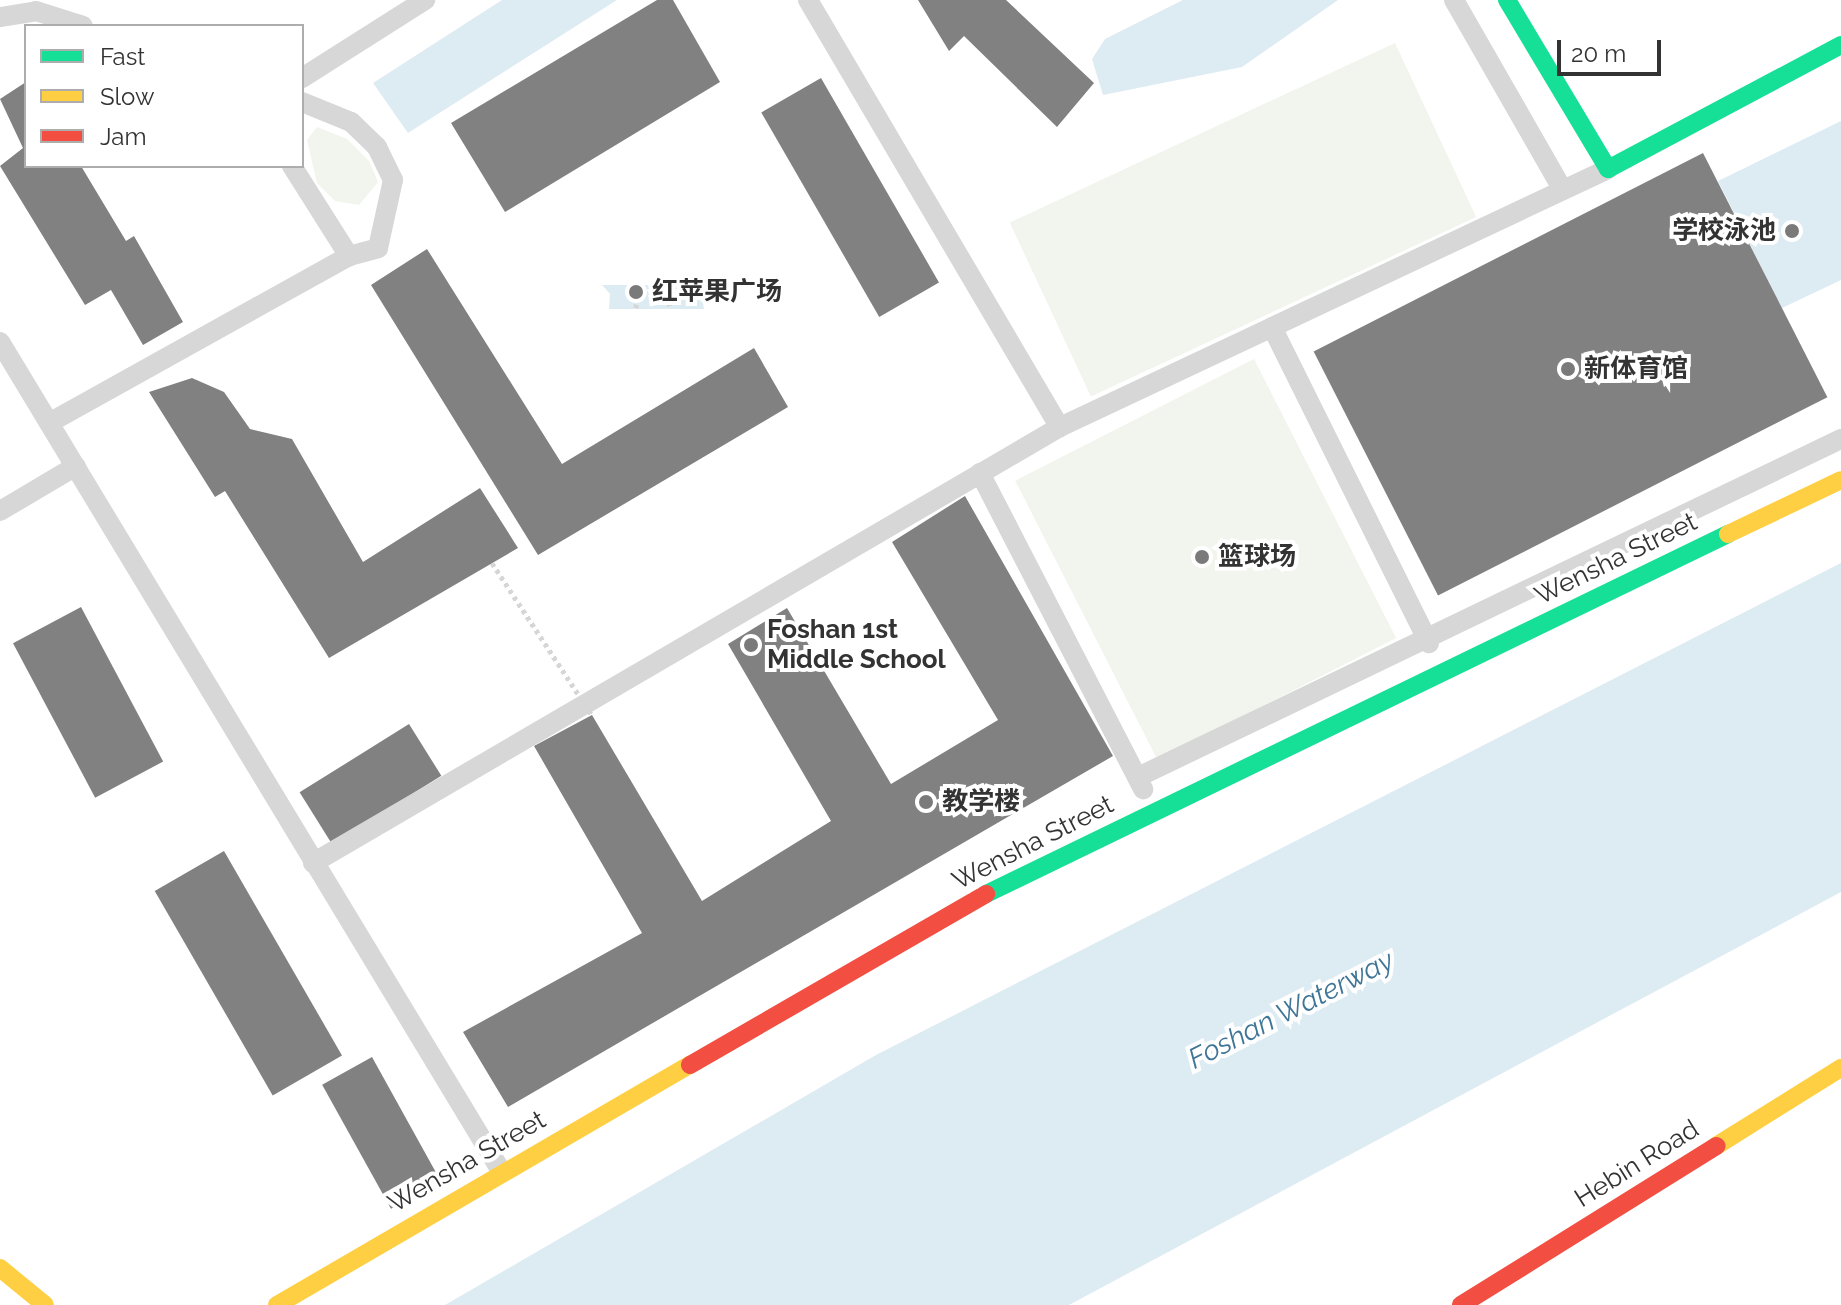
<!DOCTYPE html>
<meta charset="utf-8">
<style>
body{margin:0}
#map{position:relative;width:1841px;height:1305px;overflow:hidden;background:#fff;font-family:Raleway,"Noto Sans SC",sans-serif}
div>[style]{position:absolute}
.green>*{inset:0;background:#f1f5ed;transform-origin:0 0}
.water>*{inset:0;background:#ddebf3}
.building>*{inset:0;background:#818181;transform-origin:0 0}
.path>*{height:5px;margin-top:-2.5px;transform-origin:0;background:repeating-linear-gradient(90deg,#d6d6d6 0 4px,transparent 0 8px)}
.lane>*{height:20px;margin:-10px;padding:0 10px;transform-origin:10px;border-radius:10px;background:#d7d7d7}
.fast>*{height:18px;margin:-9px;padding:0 9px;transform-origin:9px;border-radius:9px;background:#16e098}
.slow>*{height:18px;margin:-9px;padding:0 9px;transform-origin:9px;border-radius:9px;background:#ffcf43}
.jam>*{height:18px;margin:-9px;padding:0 9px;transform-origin:9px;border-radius:9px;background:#f24e42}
.path-bridge>*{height:5px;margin-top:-2.5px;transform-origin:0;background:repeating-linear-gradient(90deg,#d6d6d6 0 4px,transparent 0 8px)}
.dots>*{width:22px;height:22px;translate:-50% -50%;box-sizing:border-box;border:4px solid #fff;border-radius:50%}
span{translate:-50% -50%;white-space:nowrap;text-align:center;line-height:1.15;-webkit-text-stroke:8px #fff;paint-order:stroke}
.poi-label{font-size:26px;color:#333;font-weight:700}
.right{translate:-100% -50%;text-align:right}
.left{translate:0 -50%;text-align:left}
.street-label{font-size:26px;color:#333}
.water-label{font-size:28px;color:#3f7597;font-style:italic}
.legend{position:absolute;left:24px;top:24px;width:280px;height:144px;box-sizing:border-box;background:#fff;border:2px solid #adadad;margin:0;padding:10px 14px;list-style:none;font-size:24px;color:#333}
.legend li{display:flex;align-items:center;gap:16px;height:40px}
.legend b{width:40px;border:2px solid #adadad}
.scale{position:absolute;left:1557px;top:40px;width:104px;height:36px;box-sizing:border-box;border:4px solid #333;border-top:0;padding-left:10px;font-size:24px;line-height:28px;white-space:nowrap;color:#333;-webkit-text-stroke:6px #fff;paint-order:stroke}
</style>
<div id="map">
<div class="green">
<div style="left:1395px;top:43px;width:192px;height:425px;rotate:65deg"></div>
<div style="clip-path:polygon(317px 127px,347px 139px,369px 161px,378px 182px,359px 205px,335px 201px,317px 183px,307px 140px)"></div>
<div style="left:1254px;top:359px;width:313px;height:268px;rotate:63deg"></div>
</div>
<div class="water">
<div style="clip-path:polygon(502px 0,617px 0,408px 133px,373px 83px)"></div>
<div style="clip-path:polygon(1183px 0,1338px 0,1242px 67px,1103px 95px,1092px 59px,1105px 39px)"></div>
<div style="clip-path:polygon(1841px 121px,1841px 280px,1782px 308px,1718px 181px)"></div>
<div style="clip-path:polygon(602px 285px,700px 285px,704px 309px,609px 309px,610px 294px)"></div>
<div style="clip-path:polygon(1841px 563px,1841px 892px,1069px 1305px,445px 1305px,876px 1055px)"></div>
</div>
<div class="building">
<div style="clip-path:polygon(657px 0,673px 0,720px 82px,505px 212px,451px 123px)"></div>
<div style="clip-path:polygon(918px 0,1006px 0,1094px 83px,1057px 127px,964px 36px,949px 51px)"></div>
<div style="left:821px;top:78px;width:236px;height:69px;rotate:60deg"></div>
<div style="clip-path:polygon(26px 82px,26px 166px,81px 166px,126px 241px,134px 236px,183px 322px,143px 345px,111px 290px,85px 305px,0 166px,23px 148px,0 99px)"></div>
<div style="left:1703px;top:153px;width:274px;height:437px;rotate:63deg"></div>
<div style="clip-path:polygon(427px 249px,562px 464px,754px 348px,788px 407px,538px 555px,371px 285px)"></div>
<div style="clip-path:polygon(192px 378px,224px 392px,250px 429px,292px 439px,363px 562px,480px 488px,518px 548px,329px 658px,225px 491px,215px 497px,149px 392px)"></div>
<div style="clip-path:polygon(965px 496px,1113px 756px,508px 1107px,463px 1032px,642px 933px,534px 746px,592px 715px,702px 901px,831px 821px,728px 644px,787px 608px,891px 784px,998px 720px,892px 542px)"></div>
<div style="left:81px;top:607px;width:175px;height:77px;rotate:62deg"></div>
<div style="left:409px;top:724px;width:61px;height:129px;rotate:58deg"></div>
<div style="left:224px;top:851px;width:236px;height:80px;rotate:60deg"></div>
<div style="left:372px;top:1057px;width:142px;height:57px;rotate:61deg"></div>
</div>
<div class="path">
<div style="left:668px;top:286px;width:23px;rotate:85deg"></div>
<div style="left:636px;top:308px;width:23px;rotate:-85deg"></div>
</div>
<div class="lane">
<div style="left:808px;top:0;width:496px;rotate:59.5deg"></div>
<div style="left:1454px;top:0;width:219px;rotate:60.2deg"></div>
<div style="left:0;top:17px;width:36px;rotate:-9deg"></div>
<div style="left:36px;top:11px;width:49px;rotate:17.7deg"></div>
<div style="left:302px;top:78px;width:146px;rotate:-32.4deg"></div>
<div style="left:292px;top:166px;width:107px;rotate:57.7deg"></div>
<div style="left:1272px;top:327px;width:353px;rotate:63.6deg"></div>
<div style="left:0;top:342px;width:969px;rotate:58.85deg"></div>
<div style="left:49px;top:423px;width:343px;rotate:-29.1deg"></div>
<div style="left:349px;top:256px;width:30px;rotate:-15deg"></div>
<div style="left:378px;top:248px;width:70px;rotate:-77.6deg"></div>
<div style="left:393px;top:180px;width:37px;rotate:-116deg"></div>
<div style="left:377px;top:147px;width:36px;rotate:-136deg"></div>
<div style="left:351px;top:122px;width:53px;rotate:-157.8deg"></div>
<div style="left:980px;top:473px;width:356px;rotate:62.7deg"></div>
<div style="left:0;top:511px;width:88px;rotate:-30.6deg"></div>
<div style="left:1138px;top:777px;width:780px;rotate:-25.68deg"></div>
<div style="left:313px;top:863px;width:865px;rotate:-30.27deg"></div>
<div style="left:1060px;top:427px;width:606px;rotate:-25.21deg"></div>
</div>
<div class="fast">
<div style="left:1507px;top:0;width:197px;rotate:59.1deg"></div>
<div style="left:1608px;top:169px;width:264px;rotate:-28deg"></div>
<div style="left:986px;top:894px;width:825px;rotate:-25.88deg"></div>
</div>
<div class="slow">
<div style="left:1728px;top:534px;width:125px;rotate:-25.5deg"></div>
<div style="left:1716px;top:1146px;width:147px;rotate:-32deg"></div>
<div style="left:0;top:1268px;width:58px;rotate:39.4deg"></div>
<div style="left:277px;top:1305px;width:478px;rotate:-30.2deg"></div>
</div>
<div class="jam">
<div style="left:690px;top:1065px;width:342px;rotate:-30deg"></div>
<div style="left:1461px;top:1305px;width:301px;rotate:-31.9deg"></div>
</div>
<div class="path-bridge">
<div style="left:492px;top:563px;width:182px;rotate:56.7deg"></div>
</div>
<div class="dots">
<div style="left:1792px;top:231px;background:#7a7a7a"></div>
<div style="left:636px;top:292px;background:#7a7a7a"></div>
<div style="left:1568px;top:369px;background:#7a7a7a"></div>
<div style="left:1202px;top:557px;background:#7a7a7a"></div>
<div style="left:751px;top:645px;background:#7a7a7a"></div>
<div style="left:926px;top:802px;background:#7a7a7a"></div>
</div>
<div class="poi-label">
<span class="right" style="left:1776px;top:231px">学校泳池</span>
<span class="left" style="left:652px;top:292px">红苹果广场</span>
<span class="left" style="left:1584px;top:369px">新体育馆</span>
<span class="left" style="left:1218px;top:557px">篮球场</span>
<span class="left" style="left:767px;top:645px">Foshan 1st<br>Middle School</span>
<span class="left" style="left:942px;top:802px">教学楼</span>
</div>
<div class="street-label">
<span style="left:1616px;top:559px;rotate:-26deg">Wensha Street</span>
<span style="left:1033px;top:843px;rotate:-27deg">Wensha Street</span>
<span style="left:467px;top:1162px;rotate:-30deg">Wensha Street</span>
<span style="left:1637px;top:1164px;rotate:-32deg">Hebin Road</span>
</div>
<div class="water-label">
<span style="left:1291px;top:1010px;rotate:-27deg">Foshan Waterway</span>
</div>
<ul class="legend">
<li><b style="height:10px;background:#16e098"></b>Fast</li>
<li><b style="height:10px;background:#ffcf43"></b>Slow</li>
<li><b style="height:10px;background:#f24e42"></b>Jam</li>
</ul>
<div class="scale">20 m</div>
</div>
